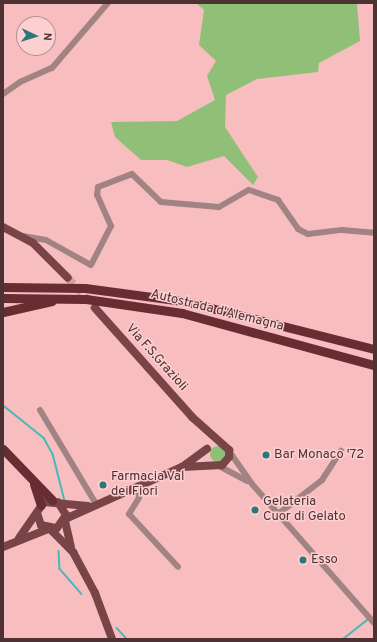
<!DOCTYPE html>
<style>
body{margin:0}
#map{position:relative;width:377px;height:642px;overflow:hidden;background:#f8bdbf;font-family:Overpass,sans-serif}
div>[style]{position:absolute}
.green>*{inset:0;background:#90c078}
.round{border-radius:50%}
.stream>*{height:1.5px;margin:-0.75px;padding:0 0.75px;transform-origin:0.75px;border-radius:0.75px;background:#47b8b9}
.major-tunnel>*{height:8px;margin-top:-4px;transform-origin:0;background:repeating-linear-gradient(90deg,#d6a1a3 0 8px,transparent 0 12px)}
.minor>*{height:6px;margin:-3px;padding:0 3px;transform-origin:3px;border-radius:3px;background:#a28384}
.major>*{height:8px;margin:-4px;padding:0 4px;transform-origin:4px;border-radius:4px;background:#784447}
.highway>*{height:9px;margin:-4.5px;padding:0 4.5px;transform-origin:4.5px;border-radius:4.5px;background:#672d32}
.dots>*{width:11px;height:11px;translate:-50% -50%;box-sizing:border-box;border:2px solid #fccfd0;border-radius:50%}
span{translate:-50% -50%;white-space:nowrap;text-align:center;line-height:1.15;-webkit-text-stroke:3px #fccfd0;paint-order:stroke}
.street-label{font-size:13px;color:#4e3132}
.poi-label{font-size:13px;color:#4e3132}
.left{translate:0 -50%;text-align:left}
.frame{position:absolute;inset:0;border:4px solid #4e3132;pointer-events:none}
.north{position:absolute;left:16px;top:16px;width:40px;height:40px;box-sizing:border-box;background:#fccfd0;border:1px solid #b69091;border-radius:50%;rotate:94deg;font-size:11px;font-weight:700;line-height:16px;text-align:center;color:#4e3132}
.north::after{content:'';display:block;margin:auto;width:14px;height:18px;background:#2d7778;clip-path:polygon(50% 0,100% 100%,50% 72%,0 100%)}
</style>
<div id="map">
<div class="green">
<div style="clip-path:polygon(196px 3px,357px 3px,360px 41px,319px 63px,318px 72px,257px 79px,226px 95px,225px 127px,258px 177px,253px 185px,224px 156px,187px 167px,167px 160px,141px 160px,115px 137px,111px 122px,177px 121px,215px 100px,207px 76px,216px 61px,199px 45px,204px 10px)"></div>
<div class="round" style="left:210px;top:446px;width:16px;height:16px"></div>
</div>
<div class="stream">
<div style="left:3px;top:405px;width:53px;rotate:38.8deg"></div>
<div style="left:44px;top:438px;width:18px;rotate:61deg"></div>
<div style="left:53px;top:454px;width:49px;rotate:75.7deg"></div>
<div style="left:59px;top:551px;width:18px;rotate:87deg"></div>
<div style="left:60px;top:569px;width:33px;rotate:49deg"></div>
<div style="left:117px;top:628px;width:15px;rotate:48deg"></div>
<div style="left:343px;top:639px;width:33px;rotate:-38deg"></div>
</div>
<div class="major-tunnel">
<div style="left:68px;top:278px;width:40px;rotate:48deg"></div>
</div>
<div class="minor">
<div style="left:3px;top:94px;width:21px;rotate:-35deg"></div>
<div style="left:20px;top:82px;width:35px;rotate:-24deg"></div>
<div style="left:52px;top:68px;width:86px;rotate:-49.3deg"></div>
<div style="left:23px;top:236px;width:23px;rotate:10deg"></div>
<div style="left:46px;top:240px;width:51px;rotate:29.1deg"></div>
<div style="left:91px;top:265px;width:44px;rotate:-62.9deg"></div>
<div style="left:111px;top:226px;width:34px;rotate:-114deg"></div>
<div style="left:97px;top:195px;width:8px;rotate:-83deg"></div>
<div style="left:98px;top:187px;width:36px;rotate:-21deg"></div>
<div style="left:132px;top:174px;width:40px;rotate:44deg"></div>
<div style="left:161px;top:202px;width:58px;rotate:4.9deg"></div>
<div style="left:219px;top:207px;width:34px;rotate:-30deg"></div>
<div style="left:249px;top:190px;width:31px;rotate:19deg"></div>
<div style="left:278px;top:200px;width:35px;rotate:55deg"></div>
<div style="left:298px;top:229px;width:11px;rotate:27deg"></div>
<div style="left:308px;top:234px;width:34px;rotate:-7deg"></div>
<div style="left:342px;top:230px;width:32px;rotate:5deg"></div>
<div style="left:40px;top:410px;width:109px;rotate:59.2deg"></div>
<div style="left:229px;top:451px;width:40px;rotate:55.1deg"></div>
<div style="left:252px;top:484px;width:185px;rotate:48.7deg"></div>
<div style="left:219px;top:466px;width:32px;rotate:28deg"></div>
<div style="left:136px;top:487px;width:11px;rotate:75deg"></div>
<div style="left:139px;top:498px;width:19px;rotate:122deg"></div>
<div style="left:129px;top:514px;width:72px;rotate:47.2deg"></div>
<div style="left:278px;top:514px;width:56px;rotate:-37.7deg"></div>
<div style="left:322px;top:480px;width:35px;rotate:-57deg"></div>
</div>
<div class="major">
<div style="left:3px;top:227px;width:34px;rotate:28deg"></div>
<div style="left:33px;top:243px;width:49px;rotate:45deg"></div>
<div style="left:95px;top:308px;width:146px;rotate:48.3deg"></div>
<div style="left:192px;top:417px;width:50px;rotate:41.7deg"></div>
<div style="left:229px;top:450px;width:7px;rotate:90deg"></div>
<div style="left:229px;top:457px;width:11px;rotate:131deg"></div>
<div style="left:222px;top:465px;width:40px;rotate:177.1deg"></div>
<div style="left:37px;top:513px;width:13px;rotate:72deg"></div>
<div style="left:41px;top:525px;width:16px;rotate:11deg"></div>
<div style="left:57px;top:528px;width:16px;rotate:-55deg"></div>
<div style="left:66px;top:515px;width:15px;rotate:-122deg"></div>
<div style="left:65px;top:519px;width:128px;rotate:-24deg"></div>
<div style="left:182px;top:467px;width:31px;rotate:-36deg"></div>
<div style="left:65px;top:521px;width:26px;rotate:77deg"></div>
<div style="left:50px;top:529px;width:33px;rotate:45deg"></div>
<div style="left:73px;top:552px;width:47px;rotate:61.8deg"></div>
<div style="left:95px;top:593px;width:49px;rotate:69.7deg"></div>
<div style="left:19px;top:538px;width:44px;rotate:-55.2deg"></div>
<div style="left:44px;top:502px;width:44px;rotate:5.2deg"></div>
<div style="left:3px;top:547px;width:48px;rotate:-21.8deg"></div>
</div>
<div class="highway">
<div style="left:3px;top:287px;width:82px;rotate:0.7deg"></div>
<div style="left:85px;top:288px;width:99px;rotate:7.6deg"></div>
<div style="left:183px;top:301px;width:197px;rotate:14.1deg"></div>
<div style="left:3px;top:298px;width:83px;rotate:0.7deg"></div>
<div style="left:86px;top:299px;width:97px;rotate:8.3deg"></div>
<div style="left:182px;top:313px;width:199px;rotate:15.2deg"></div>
<div style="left:3px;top:312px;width:50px;rotate:-12.7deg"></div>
<div style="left:3px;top:449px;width:71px;rotate:46.1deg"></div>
<div style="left:34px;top:484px;width:22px;rotate:72deg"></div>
</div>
<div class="dots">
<div style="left:266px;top:455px;background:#2d7778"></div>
<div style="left:103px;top:485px;background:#2d7778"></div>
<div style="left:255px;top:510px;background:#2d7778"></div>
<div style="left:303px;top:560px;background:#2d7778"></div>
</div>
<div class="street-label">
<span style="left:217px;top:311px;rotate:14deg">Autostrada d'Alemagna</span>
<span style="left:156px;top:358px;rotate:48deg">Via F.S.Grazioli</span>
</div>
<div class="poi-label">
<span class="left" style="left:274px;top:455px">Bar Monaco '72</span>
<span class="left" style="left:111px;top:485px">Farmacia Val<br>dei Fiori</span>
<span class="left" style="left:263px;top:510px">Gelateria<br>Cuor di Gelato</span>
<span class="left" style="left:311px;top:560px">Esso</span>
</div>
<div class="frame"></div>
<div class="north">N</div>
</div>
